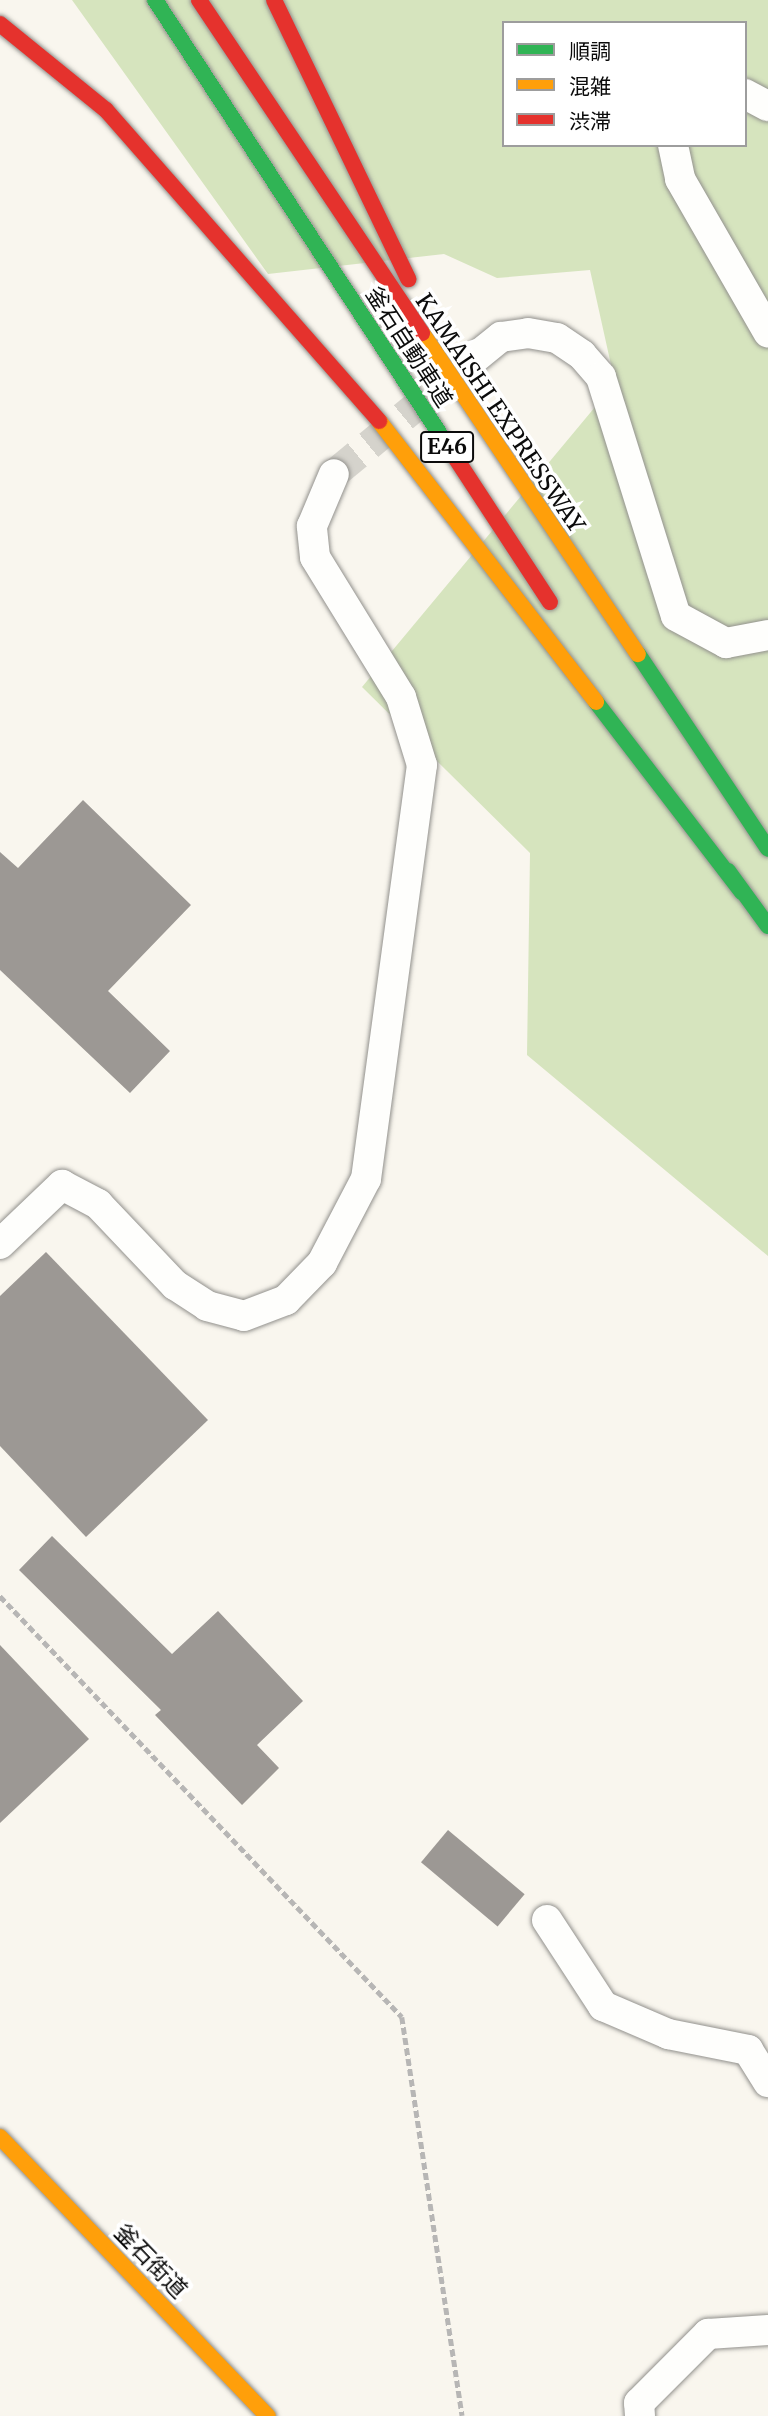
<!DOCTYPE html>
<meta charset="utf-8">
<style>
body{margin:0}
#map{position:relative;width:768px;height:2416px;overflow:hidden;background:#f9f6ee;font-family:Merriweather,"Noto Sans JP",serif}
div>[style]{position:absolute}
.forest>*{inset:0;background:#d6e4be}
.building>*{inset:0;background:#9c9894;transform-origin:0 0}
.street-tunnel>*{height:30px;margin-top:-15px;transform-origin:0;background:repeating-linear-gradient(90deg,#d5d3cc 0 30px,transparent 0 45px)}
.path>*{height:4.5px;margin-top:-2.25px;transform-origin:0;background:repeating-linear-gradient(90deg,#b7b6b5 0 7px,transparent 0 10.5px)}
.roads{filter:drop-shadow(0 0 2px #92918d) drop-shadow(0 0 2px #92918d)}
.street>*{height:30px;margin:-15px;padding:0 15px;transform-origin:15px;border-radius:15px;background:#fefefc}
.fast>*{height:16px;margin:-8px;padding:0 8px;transform-origin:8px;border-radius:8px;background:#30b455}
.slow>*{height:16px;margin:-8px;padding:0 8px;transform-origin:8px;border-radius:8px;background:#ff9f0a}
.jam>*{height:16px;margin:-8px;padding:0 8px;transform-origin:8px;border-radius:8px;background:#e5322d}
span{translate:-50% -50%;white-space:nowrap;text-align:center;line-height:1.15;-webkit-text-stroke:7px #fff;paint-order:stroke}
.shield-label span{padding:2px 5px;background:#fff;border:2px solid;border-radius:5px;-webkit-text-stroke-width:0}
.shield-label{font-size:21px;color:#0b0b0b;font-weight:700}
.street-label{font-size:23px;color:#0b0b0b}
.legend{position:absolute;left:502px;top:21px;width:245px;height:126px;box-sizing:border-box;background:#fff;border:2px solid #9d9d9d;margin:0;padding:9px 12px;list-style:none;font-size:21px;color:#0b0b0b}
.legend li{display:flex;align-items:center;gap:14px;height:35px}
.legend b{width:35px;border:2px solid #9d9d9d}
</style>
<div id="map">
<div class="forest">
<div style="clip-path:polygon(evenodd,72px 0,768px 0,768px 1256px,527px 1055px,530px 853px,362px 687px,615px 383px,590px 270px,497px 278px,444px 254px,268px 274px,72px 0,504px 23px,745px 23px,745px 145px,504px 145px,504px 23px)"></div>
</div>
<div class="building">
<div style="clip-path:polygon(83px 800px,191px 905px,108px 991px,170px 1051px,130px 1093px,0 970px,0 852px,18px 868px)"></div>
<div style="clip-path:polygon(46px 1252px,208px 1420px,86px 1537px,0 1446px,0 1296px)"></div>
<div style="clip-path:polygon(52px 1536px,172px 1654px,218px 1611px,303px 1701px,257px 1745px,279px 1768px,242px 1805px,155px 1715px,161px 1710px,19px 1570px)"></div>
<div style="clip-path:polygon(0 1645px,89px 1739px,0 1823px)"></div>
<div style="left:448px;top:1830px;width:100px;height:42px;rotate:40deg"></div>
</div>
<div class="street-tunnel">
<div style="left:334px;top:474px;width:134px;rotate:-39.5deg"></div>
</div>
<div class="path">
<div style="left:0;top:1596px;width:582px;rotate:46.32deg"></div>
<div style="left:402px;top:2017px;width:403px;rotate:81.4deg"></div>
</div>
<div class="roads">
<div class="street">
<div style="left:745px;top:94px;width:26px;rotate:28deg"></div>
<div style="left:673px;top:145px;width:35px;rotate:78deg"></div>
<div style="left:680px;top:179px;width:177px;rotate:60.1deg"></div>
<div style="left:476px;top:357px;width:32px;rotate:-39deg"></div>
<div style="left:501px;top:337px;width:27px;rotate:-8deg"></div>
<div style="left:528px;top:333px;width:29px;rotate:10deg"></div>
<div style="left:557px;top:338px;width:30px;rotate:34deg"></div>
<div style="left:582px;top:355px;width:29px;rotate:49deg"></div>
<div style="left:601px;top:377px;width:250px;rotate:72.6deg"></div>
<div style="left:676px;top:616px;width:57px;rotate:28.4deg"></div>
<div style="left:726px;top:643px;width:43px;rotate:-10.8deg"></div>
<div style="left:0;top:1244px;width:86px;rotate:-43.6deg"></div>
<div style="left:62px;top:1185px;width:41px;rotate:27.8deg"></div>
<div style="left:98px;top:1204px;width:112px;rotate:46.5deg"></div>
<div style="left:175px;top:1285px;width:38px;rotate:33deg"></div>
<div style="left:207px;top:1306px;width:38px;rotate:15deg"></div>
<div style="left:244px;top:1316px;width:45px;rotate:-20.9deg"></div>
<div style="left:286px;top:1300px;width:52px;rotate:-45.8deg"></div>
<div style="left:322px;top:1263px;width:95px;rotate:-62.4deg"></div>
<div style="left:366px;top:1179px;width:418px;rotate:-82.3deg"></div>
<div style="left:422px;top:765px;width:71px;rotate:-107.2deg"></div>
<div style="left:401px;top:697px;width:164px;rotate:-121.6deg"></div>
<div style="left:315px;top:557px;width:31px;rotate:-96deg"></div>
<div style="left:312px;top:526px;width:56px;rotate:-67.1deg"></div>
<div style="left:547px;top:1920px;width:103px;rotate:56.9deg"></div>
<div style="left:603px;top:2006px;width:71px;rotate:23.3deg"></div>
<div style="left:668px;top:2034px;width:82px;rotate:11.3deg"></div>
<div style="left:748px;top:2050px;width:38px;rotate:58deg"></div>
<div style="left:640px;top:2416px;width:13px;rotate:-94deg"></div>
<div style="left:639px;top:2403px;width:98px;rotate:-45deg"></div>
<div style="left:708px;top:2334px;width:60px;rotate:-3.8deg"></div>
</div>
<div class="fast">
<div style="left:155px;top:0;width:543px;rotate:56.72deg"></div>
<div style="left:638px;top:654px;width:234px;rotate:56.3deg"></div>
<div style="left:596px;top:702px;width:240px;rotate:52.5deg"></div>
<div style="left:728px;top:871px;width:68px;rotate:54deg"></div>
</div>
<div class="slow">
<div style="left:422px;top:333px;width:387px;rotate:56.1deg"></div>
<div style="left:379px;top:421px;width:355px;rotate:52.3deg"></div>
<div style="left:0;top:2137px;width:387px;rotate:46.2deg"></div>
</div>
<div class="jam">
<div style="left:199px;top:0;width:401px;rotate:56.2deg"></div>
<div style="left:274px;top:0;width:310px;rotate:64.3deg"></div>
<div style="left:0;top:24px;width:136px;rotate:39.1deg"></div>
<div style="left:106px;top:110px;width:414px;rotate:48.7deg"></div>
<div style="left:453px;top:454px;width:177px;rotate:56.8deg"></div>
</div>
</div>
<div class="shield-label">
<span style="left:447px;top:447px">E46</span>
</div>
<div class="street-label">
<span style="left:409px;top:347px;rotate:57deg">釜石自動車道</span>
<span style="left:500px;top:413px;rotate:56deg">KAMAISHI EXPRESSWAY</span>
<span style="left:151px;top:2261px;rotate:46deg">釜石街道</span>
</div>
<ul class="legend">
<li><b style="height:9px;background:#30b455"></b>順調</li>
<li><b style="height:9px;background:#ff9f0a"></b>混雑</li>
<li><b style="height:9px;background:#e5322d"></b>渋滞</li>
</ul>
</div>
